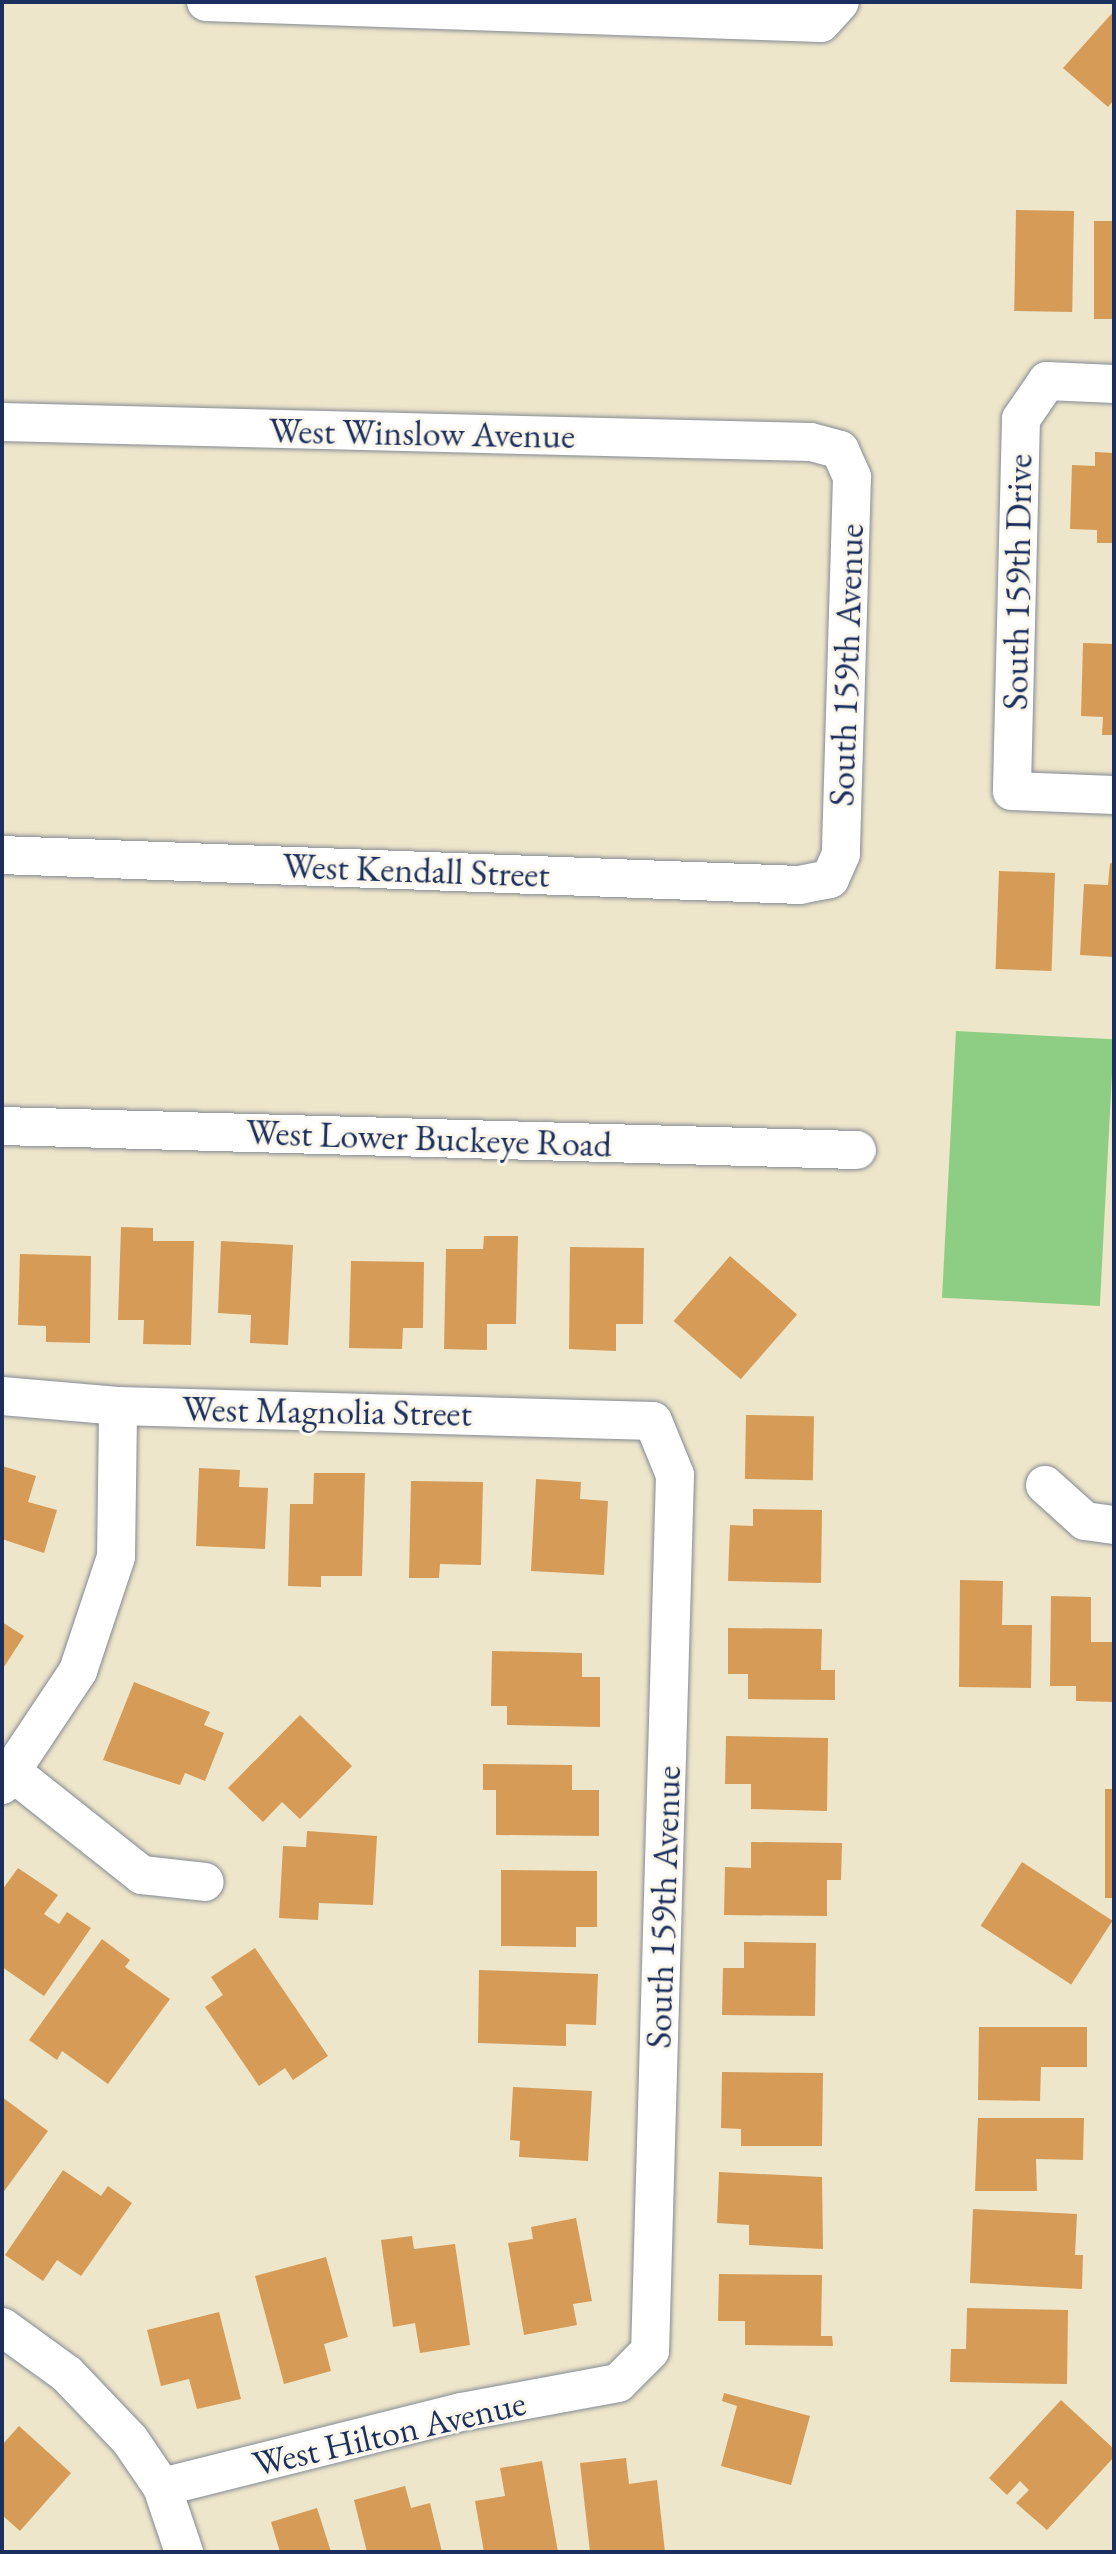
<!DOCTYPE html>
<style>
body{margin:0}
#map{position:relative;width:1116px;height:2554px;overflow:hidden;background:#eee6ca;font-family:"EB Garamond",serif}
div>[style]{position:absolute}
.green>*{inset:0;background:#8dcd84;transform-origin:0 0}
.building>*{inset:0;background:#d59b57;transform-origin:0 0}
.roads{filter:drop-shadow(0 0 2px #848a94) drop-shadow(0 0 2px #848a94)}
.minor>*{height:38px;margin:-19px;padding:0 19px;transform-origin:19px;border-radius:19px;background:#fff}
span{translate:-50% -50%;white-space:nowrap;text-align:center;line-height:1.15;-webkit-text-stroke:6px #fbf7ec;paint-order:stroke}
.street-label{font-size:36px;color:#1b2f5e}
.frame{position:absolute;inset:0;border:4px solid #1b2f5e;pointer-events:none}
</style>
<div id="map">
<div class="green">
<div style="left:956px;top:1031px;width:158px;height:267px;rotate:3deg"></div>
</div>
<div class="building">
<div style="clip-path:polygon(1114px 11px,1114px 100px,1108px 107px,1063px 68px)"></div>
<div style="left:1016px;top:210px;width:58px;height:101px;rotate:1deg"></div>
<div style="left:1094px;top:221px;width:20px;height:98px"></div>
<div style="clip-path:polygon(1095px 452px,1114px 453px,1114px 543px,1097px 543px,1097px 530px,1070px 529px,1072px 465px,1095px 466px)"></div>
<div style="clip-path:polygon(1083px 643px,1114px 644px,1114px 735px,1102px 735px,1103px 717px,1081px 716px)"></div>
<div style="clip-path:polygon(1110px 863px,1114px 864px,1114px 957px,1080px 955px,1084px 884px,1108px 885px)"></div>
<div style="left:999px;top:871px;width:56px;height:98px;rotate:2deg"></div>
<div style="clip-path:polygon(121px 1227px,153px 1228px,153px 1241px,194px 1241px,191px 1345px,143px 1344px,144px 1320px,118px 1320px)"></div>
<div style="clip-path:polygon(484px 1236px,518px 1236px,516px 1324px,487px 1324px,487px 1350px,444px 1349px,446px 1249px,483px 1249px)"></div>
<div style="clip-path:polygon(221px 1241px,293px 1245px,288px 1345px,250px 1343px,251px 1315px,218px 1313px)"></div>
<div style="clip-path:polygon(570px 1247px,644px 1248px,643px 1324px,616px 1324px,616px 1351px,569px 1349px)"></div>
<div style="clip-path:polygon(20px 1254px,91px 1256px,90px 1343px,46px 1342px,46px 1326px,18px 1325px)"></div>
<div style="left:730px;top:1256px;width:89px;height:86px;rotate:41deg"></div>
<div style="clip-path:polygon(351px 1261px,424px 1262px,423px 1328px,403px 1328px,402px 1349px,349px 1348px)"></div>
<div style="left:746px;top:1415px;width:68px;height:64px;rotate:1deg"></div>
<div style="clip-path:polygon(2px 1466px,36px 1476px,28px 1502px,57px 1510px,44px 1553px,2px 1539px)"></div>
<div style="clip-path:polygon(199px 1468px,240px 1470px,239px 1487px,268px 1488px,265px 1549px,196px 1546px)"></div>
<div style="clip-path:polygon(314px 1473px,365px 1473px,362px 1576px,321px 1576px,321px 1587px,288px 1586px,290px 1504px,313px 1504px)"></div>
<div style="clip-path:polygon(536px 1479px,581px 1482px,580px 1499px,608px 1501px,604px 1575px,531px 1571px)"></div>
<div style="clip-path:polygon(411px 1481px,483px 1482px,481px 1565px,440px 1564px,439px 1578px,409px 1578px)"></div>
<div style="clip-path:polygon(753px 1509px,822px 1510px,821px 1583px,728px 1581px,730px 1525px,753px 1526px)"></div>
<div style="clip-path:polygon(960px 1580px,1003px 1581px,1002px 1625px,1032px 1625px,1031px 1688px,959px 1687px)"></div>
<div style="clip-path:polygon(1051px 1596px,1091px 1597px,1091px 1642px,1114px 1642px,1114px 1702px,1076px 1701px,1076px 1686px,1050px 1686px)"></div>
<div style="clip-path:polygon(2px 1622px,24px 1636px,2px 1670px)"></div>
<div style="clip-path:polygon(728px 1628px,822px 1629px,821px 1670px,835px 1670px,835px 1700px,748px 1699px,748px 1674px,728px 1674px)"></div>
<div style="clip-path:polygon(492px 1651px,582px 1653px,582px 1677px,600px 1677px,600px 1727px,507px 1725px,507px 1706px,491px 1706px)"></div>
<div style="clip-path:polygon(134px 1682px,210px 1712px,204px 1725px,224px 1733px,205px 1781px,185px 1773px,180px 1785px,103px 1760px)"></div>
<div style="clip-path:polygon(300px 1715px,352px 1766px,300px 1819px,282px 1802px,263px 1822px,228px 1788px)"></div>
<div style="clip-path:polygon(726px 1736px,828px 1738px,827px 1811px,751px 1809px,751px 1784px,725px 1784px)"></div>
<div style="clip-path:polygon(483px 1764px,572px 1765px,572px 1790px,599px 1790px,599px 1836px,496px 1835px,496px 1790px,483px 1790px)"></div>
<div style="left:1105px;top:1789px;width:9px;height:109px"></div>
<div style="clip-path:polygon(307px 1831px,377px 1836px,373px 1905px,319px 1903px,318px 1920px,279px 1918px,283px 1846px,306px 1847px)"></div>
<div style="clip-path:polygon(751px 1842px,842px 1843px,841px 1880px,827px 1880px,827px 1916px,724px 1915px,725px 1867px,751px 1868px)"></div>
<div style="left:1022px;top:1862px;width:108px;height:76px;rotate:33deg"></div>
<div style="clip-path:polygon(18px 1868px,58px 1895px,44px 1914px,59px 1924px,67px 1912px,91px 1928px,44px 1996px,2px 1967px,2px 1890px)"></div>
<div style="clip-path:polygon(501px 1870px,597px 1871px,597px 1927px,576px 1927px,576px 1947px,501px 1946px)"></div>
<div style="clip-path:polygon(102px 1939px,130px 1960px,125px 1967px,170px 1999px,108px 2084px,62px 2051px,57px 2060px,29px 2040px)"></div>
<div style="clip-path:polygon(744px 1942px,816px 1943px,815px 2016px,722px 2015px,723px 1968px,744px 1968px)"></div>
<div style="clip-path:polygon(255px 1948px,328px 2056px,293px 2080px,285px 2068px,259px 2086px,205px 2007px,223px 1995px,211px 1977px)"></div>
<div style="clip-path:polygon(479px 1970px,598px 1974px,596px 2025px,566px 2024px,566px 2046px,478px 2043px)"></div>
<div style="clip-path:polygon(979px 2027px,1087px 2027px,1087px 2067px,1041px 2067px,1040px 2101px,978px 2100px)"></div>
<div style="clip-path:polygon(722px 2072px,823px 2073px,822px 2146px,741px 2146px,741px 2129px,721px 2128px)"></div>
<div style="clip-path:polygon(513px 2087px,592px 2091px,588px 2161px,519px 2157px,520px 2141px,510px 2140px)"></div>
<div style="clip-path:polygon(2px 2097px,48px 2131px,2px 2194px)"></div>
<div style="clip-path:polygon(978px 2118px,1084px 2118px,1083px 2160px,1036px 2159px,1037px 2191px,975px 2191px)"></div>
<div style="clip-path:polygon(63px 2170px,101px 2196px,108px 2186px,132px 2203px,81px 2276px,57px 2260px,43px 2281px,5px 2255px)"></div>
<div style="clip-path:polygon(719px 2172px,822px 2177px,823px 2249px,749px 2245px,749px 2225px,717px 2223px)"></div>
<div style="clip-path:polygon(973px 2209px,1077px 2214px,1075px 2255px,1083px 2255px,1082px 2289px,970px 2283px)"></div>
<div style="clip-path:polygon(576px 2218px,592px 2301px,573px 2304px,577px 2325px,524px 2335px,508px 2243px,533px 2239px,531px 2227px)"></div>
<div style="clip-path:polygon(412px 2236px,414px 2249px,455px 2244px,470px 2345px,420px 2353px,415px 2323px,393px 2327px,381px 2240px)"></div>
<div style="clip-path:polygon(326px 2257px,348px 2337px,324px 2344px,331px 2371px,284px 2384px,255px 2276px)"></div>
<div style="clip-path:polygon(719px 2274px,822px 2275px,821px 2336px,832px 2336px,833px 2346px,745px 2345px,745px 2321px,718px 2321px)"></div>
<div style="clip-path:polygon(967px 2308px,1068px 2310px,1067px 2384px,950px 2382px,951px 2349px,966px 2349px)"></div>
<div style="clip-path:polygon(219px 2312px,241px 2399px,197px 2409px,189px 2379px,161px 2386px,147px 2330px)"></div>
<div style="clip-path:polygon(724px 2393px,810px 2416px,791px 2485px,721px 2466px,737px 2406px,722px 2401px)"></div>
<div style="clip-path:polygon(1061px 2400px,1114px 2449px,1114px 2457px,1047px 2530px,1016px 2503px,1029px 2490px,1020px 2481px,1007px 2495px,989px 2478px)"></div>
<div style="clip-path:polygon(19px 2426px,71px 2473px,20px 2531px,2px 2515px,2px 2445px)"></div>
<div style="clip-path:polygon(626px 2458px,629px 2484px,657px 2480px,665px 2552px,590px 2552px,580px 2463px)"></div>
<div style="clip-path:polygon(542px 2461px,558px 2552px,484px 2552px,475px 2501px,505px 2496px,500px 2468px)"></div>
<div style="clip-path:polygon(405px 2486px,411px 2508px,430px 2503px,442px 2552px,367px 2552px,354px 2500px)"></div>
<div style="clip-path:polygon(317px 2508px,331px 2552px,280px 2552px,271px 2522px)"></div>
</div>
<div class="roads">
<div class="minor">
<div style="left:206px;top:2px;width:615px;rotate:1.96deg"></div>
<div style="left:821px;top:23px;width:28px;rotate:-48deg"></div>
<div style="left:1114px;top:384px;width:67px;rotate:-177.4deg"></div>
<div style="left:1047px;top:381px;width:46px;rotate:124.4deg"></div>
<div style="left:1021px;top:419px;width:372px;rotate:91.4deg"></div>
<div style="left:1012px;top:791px;width:102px;rotate:2.2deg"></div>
<div style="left:2px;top:422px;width:809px;rotate:1.42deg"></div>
<div style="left:811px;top:442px;width:30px;rotate:15deg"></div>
<div style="left:840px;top:450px;width:30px;rotate:66deg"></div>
<div style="left:852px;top:477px;width:377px;rotate:91.7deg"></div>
<div style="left:841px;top:854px;width:27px;rotate:114deg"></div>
<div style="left:830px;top:879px;width:31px;rotate:169deg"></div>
<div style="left:800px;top:885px;width:799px;rotate:-177.85deg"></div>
<div style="left:2px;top:1126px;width:855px;rotate:1.61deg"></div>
<div style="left:2px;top:1396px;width:116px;rotate:4.9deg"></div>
<div style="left:118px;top:1406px;width:535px;rotate:1.61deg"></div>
<div style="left:653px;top:1421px;width:58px;rotate:67.8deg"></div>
<div style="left:675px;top:1475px;width:876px;rotate:91.63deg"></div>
<div style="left:650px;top:2351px;width:45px;rotate:135deg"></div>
<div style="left:618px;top:2383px;width:160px;rotate:169.5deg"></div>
<div style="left:461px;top:2412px;width:308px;rotate:165.9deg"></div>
<div style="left:1045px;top:1485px;width:54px;rotate:42deg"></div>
<div style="left:1085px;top:1521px;width:29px;rotate:8deg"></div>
<div style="left:12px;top:1772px;width:166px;rotate:38.4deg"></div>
<div style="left:142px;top:1875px;width:63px;rotate:6.3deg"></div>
<div style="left:2px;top:1785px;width:137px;rotate:-56.3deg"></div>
<div style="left:78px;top:1671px;width:120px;rotate:-71.6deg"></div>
<div style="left:116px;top:1557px;width:151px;rotate:-89.2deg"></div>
<div style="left:2px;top:2327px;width:80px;rotate:35.9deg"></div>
<div style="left:67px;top:2374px;width:91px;rotate:46.3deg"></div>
<div style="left:130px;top:2440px;width:57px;rotate:55.8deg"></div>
<div style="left:162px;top:2487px;width:69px;rotate:71.3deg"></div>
</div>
</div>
<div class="street-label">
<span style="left:422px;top:433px;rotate:1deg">West Winslow Avenue</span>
<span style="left:1017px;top:582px;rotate:-89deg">South 159th Drive</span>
<span style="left:846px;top:665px;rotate:-88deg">South 159th Avenue</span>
<span style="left:416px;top:870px;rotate:2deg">West Kendall Street</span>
<span style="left:429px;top:1138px;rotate:2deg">West Lower Buckeye Road</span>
<span style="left:327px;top:1411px;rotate:1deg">West Magnolia Street</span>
<span style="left:663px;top:1907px;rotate:-88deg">South 159th Avenue</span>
<span style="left:389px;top:2433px;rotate:-13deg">West Hilton Avenue</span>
</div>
<div class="frame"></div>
</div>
